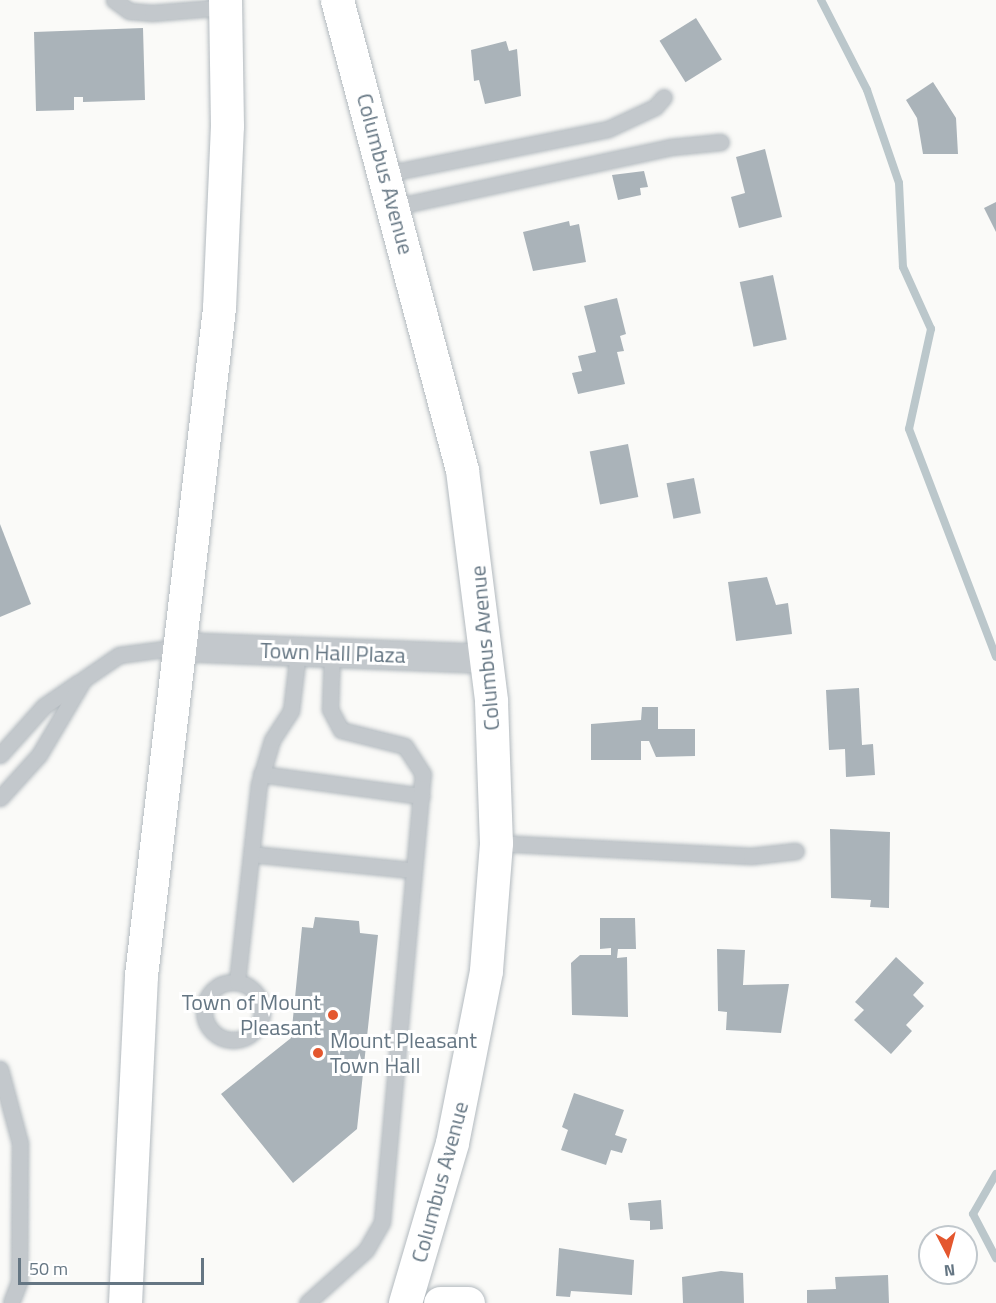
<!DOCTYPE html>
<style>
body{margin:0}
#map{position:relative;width:996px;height:1303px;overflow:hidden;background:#fafaf8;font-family:"Titillium Web",sans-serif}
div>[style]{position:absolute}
.stream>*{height:8px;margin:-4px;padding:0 4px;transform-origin:4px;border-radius:4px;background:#bbc7cb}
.building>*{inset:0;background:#aab3b9;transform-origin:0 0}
.roads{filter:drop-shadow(0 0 2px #b3babf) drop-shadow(0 0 2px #b3babf)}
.lane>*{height:15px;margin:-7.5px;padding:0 7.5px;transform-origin:7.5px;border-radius:7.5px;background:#c3c8cc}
.lane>.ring{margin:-7.5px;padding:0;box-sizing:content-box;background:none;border:15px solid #c3c8cc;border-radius:50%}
.street>*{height:28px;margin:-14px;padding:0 14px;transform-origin:14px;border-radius:14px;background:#c3c8cc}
.secondary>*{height:33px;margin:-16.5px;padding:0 16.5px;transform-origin:16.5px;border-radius:16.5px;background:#fff}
.dots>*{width:16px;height:16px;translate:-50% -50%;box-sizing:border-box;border:3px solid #fff;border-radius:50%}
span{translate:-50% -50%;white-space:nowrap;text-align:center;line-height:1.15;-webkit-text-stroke:6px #fff;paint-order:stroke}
.street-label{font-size:22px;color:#657683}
.poi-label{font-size:22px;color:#657683}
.right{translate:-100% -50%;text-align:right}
.left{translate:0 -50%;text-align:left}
.north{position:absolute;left:918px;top:1225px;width:60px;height:60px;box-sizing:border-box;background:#fff;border:2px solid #c1c8cd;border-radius:50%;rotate:174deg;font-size:16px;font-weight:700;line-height:24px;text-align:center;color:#657683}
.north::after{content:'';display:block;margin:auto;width:21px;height:27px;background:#e4572e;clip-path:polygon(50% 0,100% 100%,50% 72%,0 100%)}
.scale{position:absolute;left:18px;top:1258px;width:186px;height:27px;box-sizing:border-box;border:3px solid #657683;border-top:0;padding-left:8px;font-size:18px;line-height:21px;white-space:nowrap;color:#657683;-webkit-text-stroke:4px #fff;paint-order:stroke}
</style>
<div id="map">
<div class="stream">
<div style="left:821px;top:0;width:101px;rotate:62.9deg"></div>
<div style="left:867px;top:90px;width:98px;rotate:71deg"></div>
<div style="left:899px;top:183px;width:84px;rotate:87.3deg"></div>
<div style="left:903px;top:267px;width:68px;rotate:65.7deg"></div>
<div style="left:931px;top:329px;width:102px;rotate:102.4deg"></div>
<div style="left:909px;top:429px;width:244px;rotate:69.1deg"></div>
<div style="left:996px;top:1174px;width:46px;rotate:119.9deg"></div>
<div style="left:973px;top:1214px;width:50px;rotate:62.4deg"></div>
</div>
<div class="building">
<div style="left:696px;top:18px;width:49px;height:43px;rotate:58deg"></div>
<div style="clip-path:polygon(143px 28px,145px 100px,83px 102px,83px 97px,74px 97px,74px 110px,36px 111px,34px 32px)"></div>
<div style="clip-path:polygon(506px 41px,509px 51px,517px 49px,521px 96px,485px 104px,479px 80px,474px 81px,471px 50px)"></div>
<div style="clip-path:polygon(933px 82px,956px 118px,958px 154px,923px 154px,917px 118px,906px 100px)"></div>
<div style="clip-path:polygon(765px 149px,782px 217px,739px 228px,731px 197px,745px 193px,736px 157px)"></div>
<div style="clip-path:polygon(644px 171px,648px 187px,640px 188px,641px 195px,618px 200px,612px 175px)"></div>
<div style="clip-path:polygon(996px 202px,996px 232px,984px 208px)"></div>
<div style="clip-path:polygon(569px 221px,570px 226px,579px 224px,586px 262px,533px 271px,523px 232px)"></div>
<div style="left:773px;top:275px;width:66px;height:34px;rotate:78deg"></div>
<div style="clip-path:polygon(617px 298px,626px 334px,620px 336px,624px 351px,617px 352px,625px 384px,578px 394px,572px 373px,582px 371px,578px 356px,596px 352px,584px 306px)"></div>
<div style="left:628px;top:444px;width:54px;height:39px;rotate:79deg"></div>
<div style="left:694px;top:478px;width:36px;height:28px;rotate:79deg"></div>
<div style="clip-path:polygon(0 524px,31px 604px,0 617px)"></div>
<div style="clip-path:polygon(767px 577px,776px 605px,788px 603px,792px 634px,736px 641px,728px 582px)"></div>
<div style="clip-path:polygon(859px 688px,862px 745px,873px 744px,875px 775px,846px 777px,845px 749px,829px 750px,826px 690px)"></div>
<div style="clip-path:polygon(642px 707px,658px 707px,658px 729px,695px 729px,695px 756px,656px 757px,649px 741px,641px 741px,641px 760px,591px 760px,591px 724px,641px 720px)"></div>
<div style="clip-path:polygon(830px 829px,890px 832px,889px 908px,870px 907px,871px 900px,831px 898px)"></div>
<div style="clip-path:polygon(315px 917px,359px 921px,360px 933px,378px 935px,357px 1129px,293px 1183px,221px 1094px,291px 1038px,302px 927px,313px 928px)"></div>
<div style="clip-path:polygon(600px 918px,635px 918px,636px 949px,618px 949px,617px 958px,627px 957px,628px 1017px,572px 1015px,571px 963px,580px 955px,611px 955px,611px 948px,600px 949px)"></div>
<div style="clip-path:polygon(717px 949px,745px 950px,743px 985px,789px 984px,781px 1033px,726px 1030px,727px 1012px,718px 1011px)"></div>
<div style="clip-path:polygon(896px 957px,924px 983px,913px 995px,924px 1006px,906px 1025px,912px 1031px,891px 1054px,854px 1020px,864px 1010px,855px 1002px)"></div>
<div style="clip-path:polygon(574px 1093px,624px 1110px,615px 1135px,627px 1139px,622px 1153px,611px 1150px,606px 1165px,561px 1150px,568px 1130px,562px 1127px)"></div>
<div style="clip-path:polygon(661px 1200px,663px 1229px,650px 1230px,650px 1221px,630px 1220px,628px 1203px)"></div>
<div style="clip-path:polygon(559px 1248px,634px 1260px,632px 1295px,571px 1291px,570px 1297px,556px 1296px)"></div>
<div style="clip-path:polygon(721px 1271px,743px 1273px,744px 1303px,683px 1303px,682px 1277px)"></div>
<div style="clip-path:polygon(888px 1275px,889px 1303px,807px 1303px,807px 1290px,836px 1289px,835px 1277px)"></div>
</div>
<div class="roads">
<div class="lane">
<div style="left:114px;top:0;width:19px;rotate:36deg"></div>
<div style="left:129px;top:11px;width:23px;rotate:5deg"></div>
<div style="left:152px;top:13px;width:73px;rotate:-4.7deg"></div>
<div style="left:385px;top:174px;width:227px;rotate:-11.4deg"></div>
<div style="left:608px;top:129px;width:52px;rotate:-25.1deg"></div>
<div style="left:655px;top:107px;width:13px;rotate:-48deg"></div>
<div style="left:394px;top:207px;width:283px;rotate:-12.2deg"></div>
<div style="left:671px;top:147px;width:50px;rotate:-5.7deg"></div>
<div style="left:0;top:755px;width:66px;rotate:-48.1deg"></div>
<div style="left:44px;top:706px;width:42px;rotate:-34.4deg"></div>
<div style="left:261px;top:774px;width:162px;rotate:7.8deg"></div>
<div style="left:0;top:798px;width:58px;rotate:-47.8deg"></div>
<div style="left:39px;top:755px;width:88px;rotate:-59.4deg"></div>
<div style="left:84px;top:679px;width:42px;rotate:-34.4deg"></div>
<div style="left:119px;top:655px;width:61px;rotate:-7.6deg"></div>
<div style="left:496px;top:843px;width:255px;rotate:2.9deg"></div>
<div style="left:751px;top:856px;width:45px;rotate:-6.3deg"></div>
<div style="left:251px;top:854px;width:162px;rotate:5.7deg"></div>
<div class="ring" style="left:204px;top:982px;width:43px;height:43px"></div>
<div style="left:237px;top:982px;width:199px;rotate:-83.7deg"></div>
<div style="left:259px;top:784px;width:46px;rotate:-73.5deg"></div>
<div style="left:272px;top:740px;width:35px;rotate:-57deg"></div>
<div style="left:291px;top:711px;width:59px;rotate:-83.2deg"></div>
<div style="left:0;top:1069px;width:77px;rotate:74.9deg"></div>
<div style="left:20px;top:1143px;width:139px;rotate:90.4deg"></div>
<div style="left:19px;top:1282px;width:22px;rotate:111deg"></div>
<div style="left:307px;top:1303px;width:79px;rotate:-41.9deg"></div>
<div style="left:366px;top:1250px;width:32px;rotate:-60deg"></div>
<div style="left:382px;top:1222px;width:450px;rotate:-84.8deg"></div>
<div style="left:423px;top:774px;width:33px;rotate:-123deg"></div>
<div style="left:405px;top:746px;width:66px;rotate:-166deg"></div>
<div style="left:341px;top:730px;width:24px;rotate:-118deg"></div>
<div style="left:330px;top:709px;width:56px;rotate:-88deg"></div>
</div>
<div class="street">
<div style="left:179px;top:647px;width:309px;rotate:2.2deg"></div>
</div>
<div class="secondary">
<div style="left:337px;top:0;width:486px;rotate:75.1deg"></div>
<div style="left:462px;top:470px;width:233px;rotate:82.8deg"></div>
<div style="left:491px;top:701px;width:142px;rotate:88deg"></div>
<div style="left:496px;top:843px;width:128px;rotate:94.5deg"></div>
<div style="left:486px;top:971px;width:175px;rotate:101.2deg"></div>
<div style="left:452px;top:1143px;width:167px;rotate:106.4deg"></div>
<div style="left:125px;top:1303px;width:328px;rotate:-87.2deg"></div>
<div style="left:141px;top:975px;width:672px;rotate:-83.33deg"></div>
<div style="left:219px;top:308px;width:182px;rotate:-87.5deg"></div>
<div style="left:227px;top:126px;width:126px;rotate:-90.9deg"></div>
<div style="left:440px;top:1303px;width:28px"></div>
</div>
</div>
<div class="dots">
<div style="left:333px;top:1015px;background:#e4572e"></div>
<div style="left:318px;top:1053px;background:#e4572e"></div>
</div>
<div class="street-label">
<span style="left:385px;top:174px;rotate:75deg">Columbus Avenue</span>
<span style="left:485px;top:648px;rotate:-95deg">Columbus Avenue</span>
<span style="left:333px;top:653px;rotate:2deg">Town Hall Plaza</span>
<span style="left:440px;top:1182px;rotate:-75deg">Columbus Avenue</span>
</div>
<div class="poi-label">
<span class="right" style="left:321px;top:1015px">Town of Mount<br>Pleasant</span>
<span class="left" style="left:330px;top:1053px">Mount Pleasant<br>Town Hall</span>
</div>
<div class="north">N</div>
<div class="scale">50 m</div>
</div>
